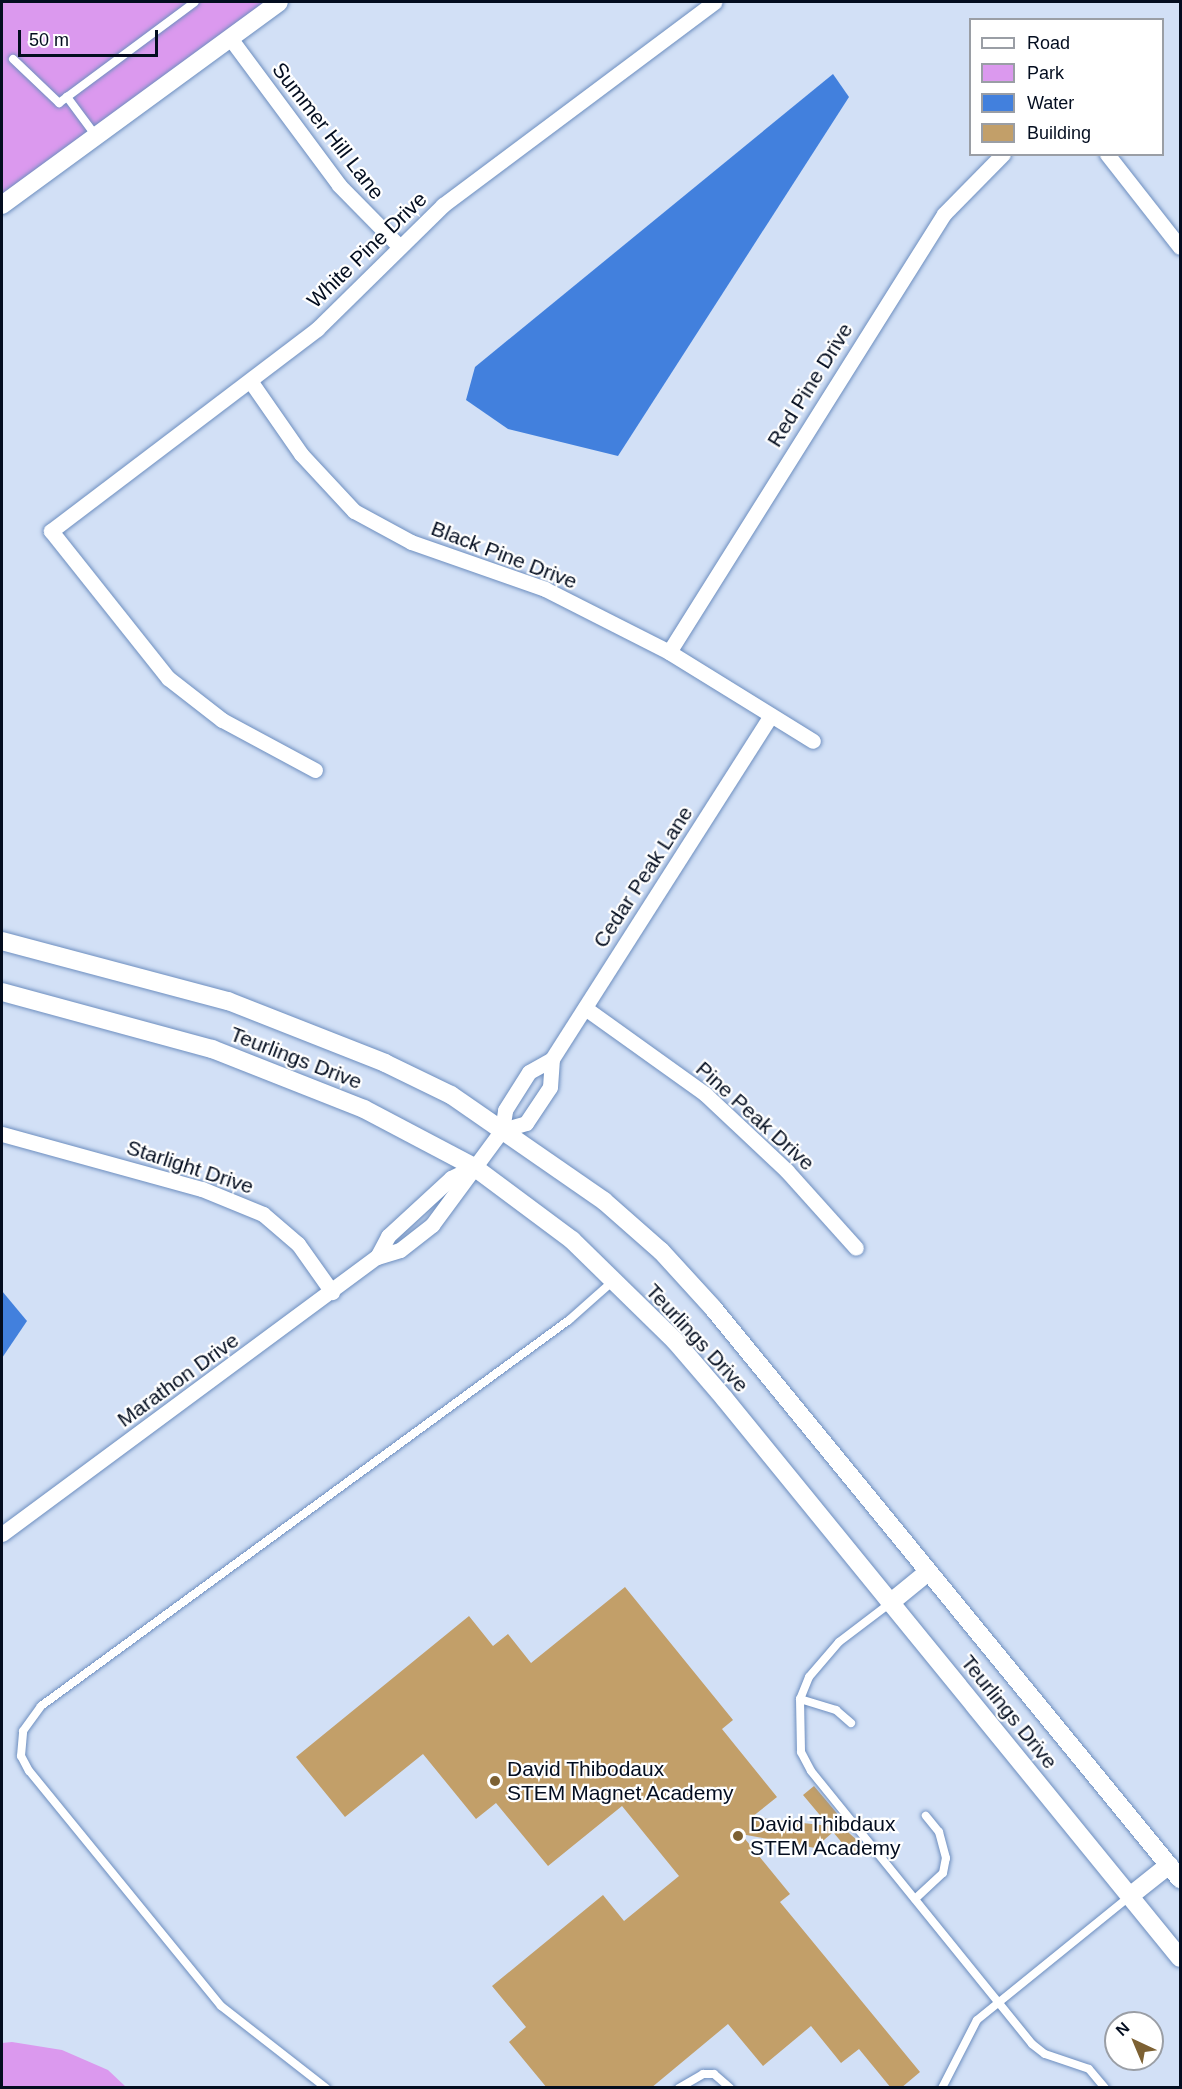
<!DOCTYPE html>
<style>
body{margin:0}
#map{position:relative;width:1182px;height:2089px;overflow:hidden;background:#d2e0f6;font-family:Helvetica,sans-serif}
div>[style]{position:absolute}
.green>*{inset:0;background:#db99ee}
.water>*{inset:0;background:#4280dd}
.building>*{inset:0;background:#c29f69}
.roads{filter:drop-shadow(0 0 2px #6d8ebf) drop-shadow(0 0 2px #6d8ebf)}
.service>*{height:8px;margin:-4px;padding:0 4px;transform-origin:4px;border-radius:4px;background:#fff}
.minor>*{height:15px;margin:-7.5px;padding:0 7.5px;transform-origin:7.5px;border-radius:7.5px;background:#fff}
.tertiary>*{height:18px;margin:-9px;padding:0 9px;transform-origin:9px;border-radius:9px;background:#fff}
.dots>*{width:16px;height:16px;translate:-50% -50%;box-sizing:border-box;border:3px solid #fff;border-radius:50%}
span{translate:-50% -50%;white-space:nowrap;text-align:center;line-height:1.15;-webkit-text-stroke:4.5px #fff;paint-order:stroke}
.street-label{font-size:21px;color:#030d1f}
.poi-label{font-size:21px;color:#030d1f}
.left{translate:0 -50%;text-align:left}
.frame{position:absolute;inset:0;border:3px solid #030d1f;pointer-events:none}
.legend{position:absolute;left:969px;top:18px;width:195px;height:138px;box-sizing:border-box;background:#fff;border:2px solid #9a9ea5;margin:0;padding:8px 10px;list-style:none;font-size:18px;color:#030d1f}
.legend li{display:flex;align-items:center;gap:12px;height:30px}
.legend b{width:30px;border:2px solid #9a9ea5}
.north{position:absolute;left:1104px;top:2011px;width:60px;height:60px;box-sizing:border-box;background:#fff;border:2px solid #9a9ea5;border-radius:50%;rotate:316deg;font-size:16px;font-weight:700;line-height:24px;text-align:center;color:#030d1f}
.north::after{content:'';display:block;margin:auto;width:21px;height:27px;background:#7d6133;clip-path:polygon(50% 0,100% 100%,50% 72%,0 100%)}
.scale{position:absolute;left:18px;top:30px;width:140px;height:27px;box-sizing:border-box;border:3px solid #030d1f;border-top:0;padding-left:8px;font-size:18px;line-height:21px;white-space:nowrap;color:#030d1f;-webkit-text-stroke:4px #fff;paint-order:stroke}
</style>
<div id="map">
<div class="green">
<div style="clip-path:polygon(2px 2px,274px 2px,2px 202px)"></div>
<div style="clip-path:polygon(12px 2042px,62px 2050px,108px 2070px,126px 2087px,2px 2087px,2px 2043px)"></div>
</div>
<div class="water">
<div style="clip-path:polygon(833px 74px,849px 97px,618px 456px,508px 429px,466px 400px,475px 367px)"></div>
<div style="clip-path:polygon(2px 1291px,27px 1321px,2px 1358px)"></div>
</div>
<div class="building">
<div style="clip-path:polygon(625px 1587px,733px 1720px,722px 1729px,777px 1797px,752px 1817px,829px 1826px,803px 1795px,814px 1786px,846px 1824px,842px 1827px,865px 1847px,854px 1857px,833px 1832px,815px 1848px,741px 1834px,790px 1894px,780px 1902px,920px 2072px,901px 2088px,891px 2088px,859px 2049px,841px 2063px,811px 2026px,763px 2066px,728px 2024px,651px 2088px,547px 2088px,509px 2042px,526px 2027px,492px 1986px,603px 1895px,624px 1921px,679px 1876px,622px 1806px,548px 1866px,496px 1803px,476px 1819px,423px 1754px,345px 1817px,296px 1757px,469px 1616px,493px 1646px,508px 1634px,531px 1663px)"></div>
</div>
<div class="roads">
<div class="service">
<div style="left:13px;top:59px;width:64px;rotate:43.7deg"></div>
<div style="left:59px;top:103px;width:10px;rotate:-37deg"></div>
<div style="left:96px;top:136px;width:49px;rotate:-126.6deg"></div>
<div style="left:67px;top:97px;width:159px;rotate:-36.6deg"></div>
<div style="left:889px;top:1604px;width:63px;rotate:142.8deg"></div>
<div style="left:839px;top:1642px;width:46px;rotate:130.6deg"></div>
<div style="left:809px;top:1677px;width:24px;rotate:112deg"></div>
<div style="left:800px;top:1699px;width:53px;rotate:88.9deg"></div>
<div style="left:801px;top:1752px;width:21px;rotate:62deg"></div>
<div style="left:811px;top:1771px;width:351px;rotate:51deg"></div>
<div style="left:1032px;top:2044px;width:16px;rotate:38deg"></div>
<div style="left:1045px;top:2054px;width:46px;rotate:18.8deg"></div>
<div style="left:1089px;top:2069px;width:25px;rotate:50deg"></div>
<div style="left:800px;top:1699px;width:38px;rotate:17deg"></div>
<div style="left:836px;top:1710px;width:20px;rotate:41deg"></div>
<div style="left:915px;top:1899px;width:38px;rotate:-43deg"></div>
<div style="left:943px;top:1873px;width:15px;rotate:-79deg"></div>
<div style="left:946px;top:1858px;width:27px;rotate:-105deg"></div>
<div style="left:939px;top:1832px;width:21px;rotate:-129deg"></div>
<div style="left:326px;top:2088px;width:133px;rotate:-142deg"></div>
<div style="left:221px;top:2006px;width:303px;rotate:-129.2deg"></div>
<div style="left:29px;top:1771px;width:17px;rotate:-118deg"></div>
<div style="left:21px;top:1756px;width:25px;rotate:-85deg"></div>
<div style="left:23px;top:1731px;width:31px;rotate:-54deg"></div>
<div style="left:41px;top:1706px;width:654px;rotate:-36.17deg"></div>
<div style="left:569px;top:1320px;width:59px;rotate:-41.6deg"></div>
<div style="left:679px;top:2088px;width:28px;rotate:-30deg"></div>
<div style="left:703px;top:2074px;width:11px"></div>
<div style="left:714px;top:2074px;width:21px;rotate:41deg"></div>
<div style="left:942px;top:2088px;width:76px;rotate:-62.8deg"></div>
<div style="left:977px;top:2020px;width:196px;rotate:-39deg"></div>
</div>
<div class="minor">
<div style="left:230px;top:38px;width:183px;rotate:53.4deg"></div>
<div style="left:339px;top:185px;width:86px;rotate:45.5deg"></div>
<div style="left:1107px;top:154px;width:118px;rotate:51.9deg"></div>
<div style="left:251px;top:382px;width:88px;rotate:55.2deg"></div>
<div style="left:301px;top:454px;width:78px;rotate:47.1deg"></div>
<div style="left:354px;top:511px;width:65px;rotate:28.5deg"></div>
<div style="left:411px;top:542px;width:142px;rotate:19.3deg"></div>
<div style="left:545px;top:589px;width:139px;rotate:26.9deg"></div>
<div style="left:669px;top:652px;width:169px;rotate:31.7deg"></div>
<div style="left:669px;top:652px;width:517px;rotate:-57.88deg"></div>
<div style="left:944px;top:214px;width:84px;rotate:-45.5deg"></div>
<div style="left:315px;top:770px;width:106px;rotate:-151.7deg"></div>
<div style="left:222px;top:720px;width:68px;rotate:-142.1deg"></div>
<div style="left:168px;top:678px;width:188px;rotate:-128.5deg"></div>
<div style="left:51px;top:531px;width:334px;rotate:-37.2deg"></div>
<div style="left:317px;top:329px;width:177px;rotate:-44.5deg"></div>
<div style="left:443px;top:205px;width:339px;rotate:-36.8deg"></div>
<div style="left:585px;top:1008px;width:148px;rotate:35.6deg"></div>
<div style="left:705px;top:1094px;width:112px;rotate:43.2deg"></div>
<div style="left:787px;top:1171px;width:103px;rotate:48.1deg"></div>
<div style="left:502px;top:1130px;width:25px;rotate:-16deg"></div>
<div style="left:526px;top:1123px;width:43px;rotate:-56.3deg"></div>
<div style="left:550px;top:1087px;width:28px;rotate:-86deg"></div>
<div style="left:552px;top:1059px;width:406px;rotate:-57.5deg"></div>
<div style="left:2px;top:1134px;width:207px;rotate:15.4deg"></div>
<div style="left:202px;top:1189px;width:66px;rotate:22.3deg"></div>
<div style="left:263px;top:1214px;width:46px;rotate:40.6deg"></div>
<div style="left:298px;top:1244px;width:59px;rotate:54.7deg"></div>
<div style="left:377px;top:1257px;width:24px;rotate:-62deg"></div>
<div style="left:388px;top:1236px;width:86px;rotate:-42.6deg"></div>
<div style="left:451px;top:1178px;width:25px;rotate:-26deg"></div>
<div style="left:2px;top:1534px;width:466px;rotate:-36.5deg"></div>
<div style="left:377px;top:1257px;width:24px;rotate:-17deg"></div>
<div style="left:400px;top:1250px;width:41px;rotate:-38deg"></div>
<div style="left:432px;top:1225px;width:118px;rotate:-53.6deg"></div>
<div style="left:502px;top:1130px;width:20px;rotate:-81deg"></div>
<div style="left:505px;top:1110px;width:45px;rotate:-57.7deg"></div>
<div style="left:529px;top:1072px;width:26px;rotate:-29deg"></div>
</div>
<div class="tertiary">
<div style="left:2px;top:205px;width:343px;rotate:-36.2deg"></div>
<div style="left:2px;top:941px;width:234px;rotate:14.9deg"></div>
<div style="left:228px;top:1001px;width:169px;rotate:21.5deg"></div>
<div style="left:385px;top:1063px;width:73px;rotate:25.9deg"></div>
<div style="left:451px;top:1095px;width:186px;rotate:34.7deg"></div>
<div style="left:604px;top:1201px;width:76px;rotate:41.3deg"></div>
<div style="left:661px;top:1251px;width:77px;rotate:47.6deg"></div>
<div style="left:713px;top:1308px;width:738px;rotate:50.72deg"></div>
<div style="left:2px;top:992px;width:218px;rotate:15.2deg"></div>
<div style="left:212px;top:1049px;width:163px;rotate:21.5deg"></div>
<div style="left:364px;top:1109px;width:124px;rotate:27.8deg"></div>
<div style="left:474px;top:1167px;width:122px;rotate:36.7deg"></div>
<div style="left:572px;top:1240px;width:144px;rotate:44.4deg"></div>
<div style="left:675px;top:1341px;width:75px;rotate:49.3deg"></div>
<div style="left:724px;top:1398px;width:722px;rotate:50.84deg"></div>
<div style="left:890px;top:1603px;width:49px;rotate:-39.2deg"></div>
<div style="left:1130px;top:1896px;width:50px;rotate:-38.5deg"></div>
</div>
</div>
<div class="dots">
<div style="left:495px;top:1781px;background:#7d6133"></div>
<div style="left:738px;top:1836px;background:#7d6133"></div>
</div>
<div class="street-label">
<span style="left:328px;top:131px;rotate:52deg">Summer Hill Lane</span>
<span style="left:367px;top:250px;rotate:-44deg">White Pine Drive</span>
<span style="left:810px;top:385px;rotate:-58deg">Red Pine Drive</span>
<span style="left:504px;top:555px;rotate:21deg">Black Pine Drive</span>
<span style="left:643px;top:877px;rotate:-57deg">Cedar Peak Lane</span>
<span style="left:296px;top:1058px;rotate:21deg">Teurlings Drive</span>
<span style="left:755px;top:1116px;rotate:42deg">Pine Peak Drive</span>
<span style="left:190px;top:1167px;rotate:18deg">Starlight Drive</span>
<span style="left:697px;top:1338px;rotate:47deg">Teurlings Drive</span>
<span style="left:178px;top:1380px;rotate:-36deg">Marathon Drive</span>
<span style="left:1009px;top:1712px;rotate:51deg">Teurlings Drive</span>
</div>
<div class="poi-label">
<span class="left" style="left:507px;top:1781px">David Thibodaux<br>STEM Magnet Academy</span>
<span class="left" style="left:750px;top:1836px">David Thibdaux<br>STEM Academy</span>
</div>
<div class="frame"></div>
<ul class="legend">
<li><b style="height:8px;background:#fff"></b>Road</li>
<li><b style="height:16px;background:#db99ee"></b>Park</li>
<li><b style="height:16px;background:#4280dd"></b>Water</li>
<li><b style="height:16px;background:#c29f69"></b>Building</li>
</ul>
<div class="north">N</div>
<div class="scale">50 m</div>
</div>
